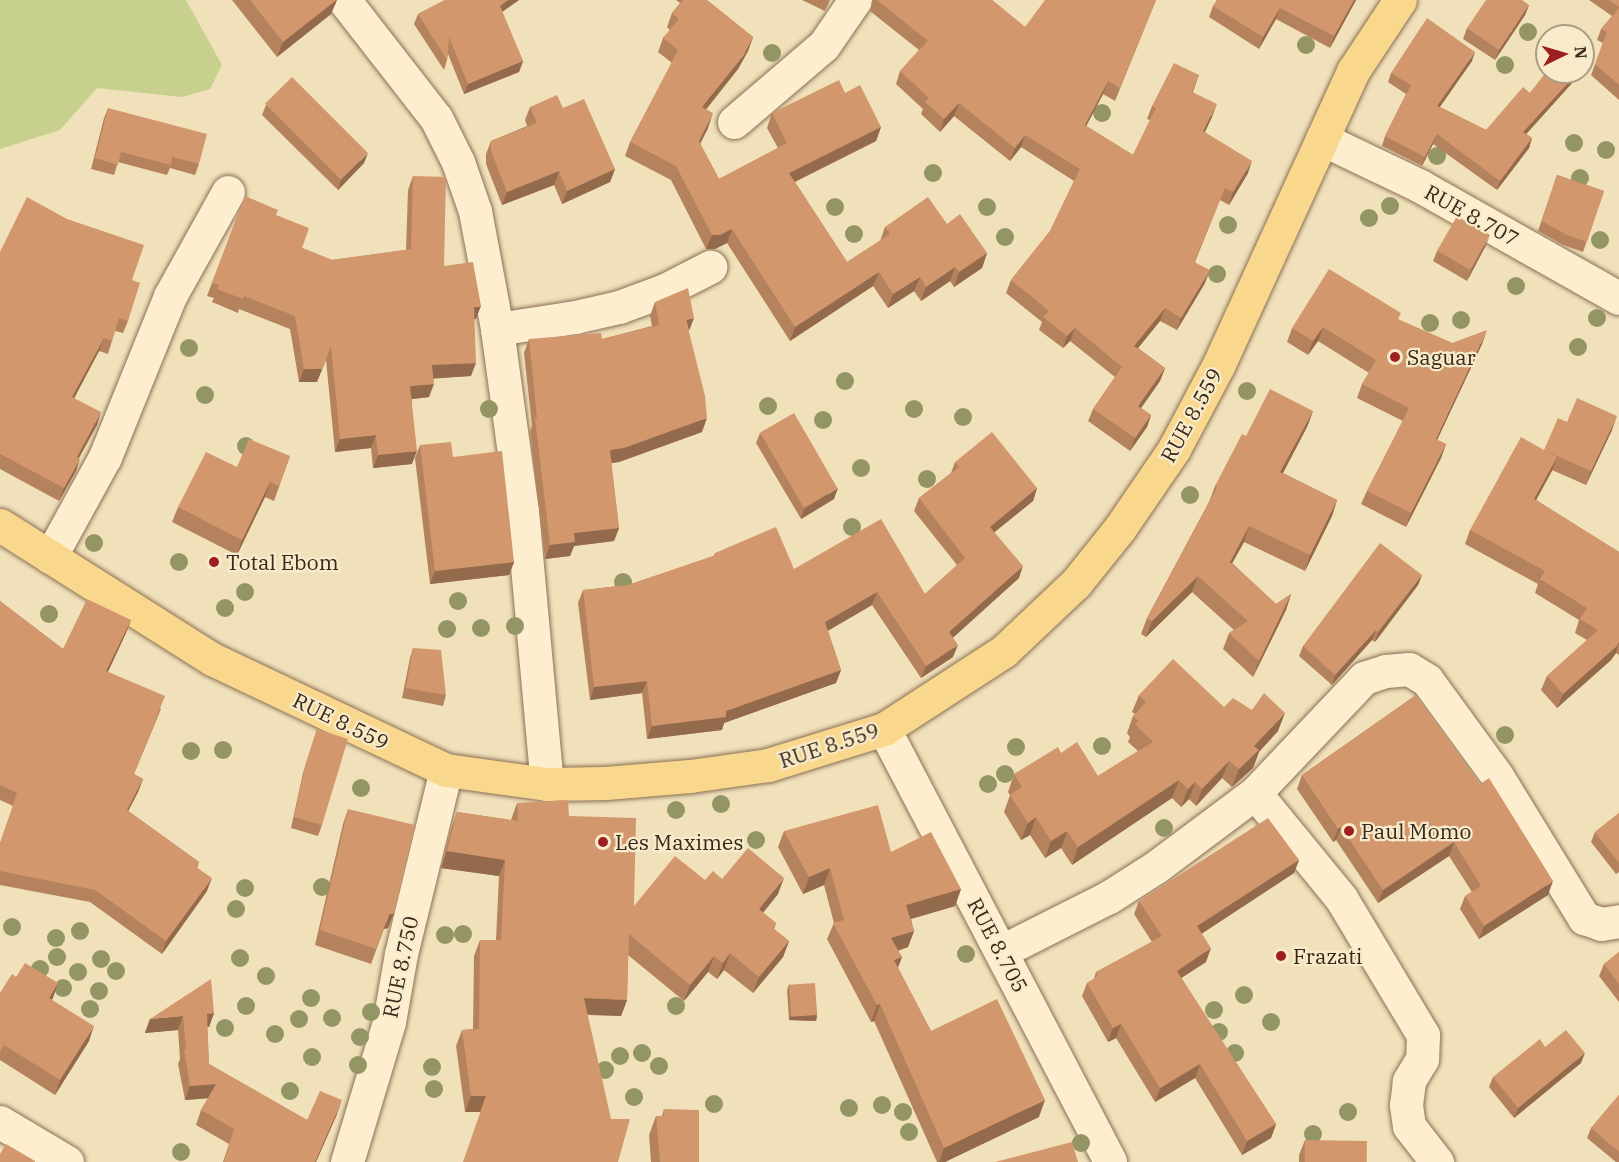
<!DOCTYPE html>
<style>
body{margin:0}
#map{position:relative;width:1619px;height:1162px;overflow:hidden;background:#f1e1bb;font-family:"IBM Plex Serif",serif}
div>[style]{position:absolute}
.green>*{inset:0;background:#c8d08e}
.roads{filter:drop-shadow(0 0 2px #8a7054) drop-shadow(0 0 2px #8a7054)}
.minor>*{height:33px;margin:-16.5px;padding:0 16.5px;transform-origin:16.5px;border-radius:16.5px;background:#fceecf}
.major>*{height:33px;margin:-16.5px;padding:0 16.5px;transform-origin:16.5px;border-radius:16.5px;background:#f9d88e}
.trees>*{width:18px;height:18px;margin:-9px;border-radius:50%;background:#949565}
.wall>*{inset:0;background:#b5825e}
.shaded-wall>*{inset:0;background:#946a4c}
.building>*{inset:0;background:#d3976d;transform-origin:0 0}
.dots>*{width:16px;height:16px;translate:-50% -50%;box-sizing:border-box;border:3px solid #f8ebcb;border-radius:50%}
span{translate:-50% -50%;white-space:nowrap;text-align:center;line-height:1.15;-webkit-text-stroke:4.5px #f8ebcb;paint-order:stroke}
.street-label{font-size:21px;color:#37281a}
.poi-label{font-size:21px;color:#37281a}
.left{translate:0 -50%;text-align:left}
.north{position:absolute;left:1535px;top:24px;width:60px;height:60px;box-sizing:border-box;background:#f8ebcb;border:2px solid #ab9d84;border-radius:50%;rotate:85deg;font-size:16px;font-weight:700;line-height:24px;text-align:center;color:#37281a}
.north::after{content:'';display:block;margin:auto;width:21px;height:27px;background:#9e1f20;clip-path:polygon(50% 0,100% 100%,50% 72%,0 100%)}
</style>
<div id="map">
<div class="green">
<div style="clip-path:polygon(0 0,186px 0,222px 65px,210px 89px,182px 97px,97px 88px,60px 130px,0 149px)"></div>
</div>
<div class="roads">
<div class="minor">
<div style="left:344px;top:0;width:150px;rotate:52.1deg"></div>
<div style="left:436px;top:118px;width:49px;rotate:63.4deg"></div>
<div style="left:458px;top:162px;width:52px;rotate:70.9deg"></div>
<div style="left:475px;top:211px;width:120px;rotate:79.4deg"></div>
<div style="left:497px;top:329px;width:184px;rotate:82.2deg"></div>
<div style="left:522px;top:511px;width:274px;rotate:84.8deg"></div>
<div style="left:734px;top:122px;width:118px;rotate:-40.5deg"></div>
<div style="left:824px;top:45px;width:55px;rotate:-55.4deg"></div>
<div style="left:1322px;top:139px;width:109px;rotate:25.6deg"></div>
<div style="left:1420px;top:186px;width:228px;rotate:29.4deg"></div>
<div style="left:497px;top:329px;width:79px;rotate:-8.7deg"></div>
<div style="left:575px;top:317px;width:45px;rotate:-12.8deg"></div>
<div style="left:619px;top:307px;width:49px;rotate:-20.3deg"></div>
<div style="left:665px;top:290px;width:51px;rotate:-27.1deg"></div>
<div style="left:50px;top:557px;width:114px;rotate:-61.2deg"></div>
<div style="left:105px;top:457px;width:174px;rotate:-68deg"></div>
<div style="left:170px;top:296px;width:119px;rotate:-60.9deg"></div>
<div style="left:884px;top:729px;width:488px;rotate:62.4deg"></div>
<div style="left:1255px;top:793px;width:136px;rotate:50.7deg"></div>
<div style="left:1341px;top:898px;width:160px;rotate:59.1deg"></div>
<div style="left:1423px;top:1035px;width:24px;rotate:92deg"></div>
<div style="left:1422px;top:1059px;width:26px;rotate:121deg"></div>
<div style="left:1409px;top:1081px;width:24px;rotate:97deg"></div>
<div style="left:1406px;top:1105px;width:21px;rotate:82deg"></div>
<div style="left:1409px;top:1126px;width:46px;rotate:52.1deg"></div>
<div style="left:1002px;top:951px;width:120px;rotate:-26.8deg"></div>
<div style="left:1109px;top:897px;width:56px;rotate:-32.6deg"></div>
<div style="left:1156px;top:867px;width:124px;rotate:-36.8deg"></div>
<div style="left:1255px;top:793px;width:158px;rotate:-46.5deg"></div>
<div style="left:1364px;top:678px;width:23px;rotate:-18deg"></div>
<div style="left:1386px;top:671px;width:23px;rotate:-5deg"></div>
<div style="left:1409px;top:669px;width:21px;rotate:31deg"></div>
<div style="left:1427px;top:680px;width:119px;rotate:53.9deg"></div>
<div style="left:1497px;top:776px;width:167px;rotate:58.5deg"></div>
<div style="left:1584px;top:918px;width:18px;rotate:19deg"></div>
<div style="left:1601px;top:924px;width:18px;rotate:-9deg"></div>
<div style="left:0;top:1122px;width:78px;rotate:30.8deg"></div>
<div style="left:347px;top:1162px;width:146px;rotate:-73.3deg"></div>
<div style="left:389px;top:1022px;width:69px;rotate:-80deg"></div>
<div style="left:401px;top:954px;width:189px;rotate:-76.3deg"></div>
</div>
<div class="major">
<div style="left:0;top:525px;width:251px;rotate:32.3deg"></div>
<div style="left:212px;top:659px;width:259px;rotate:25.4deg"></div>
<div style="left:446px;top:770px;width:102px;rotate:7.9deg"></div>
<div style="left:547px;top:784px;width:59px;rotate:-1deg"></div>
<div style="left:606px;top:783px;width:84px;rotate:-4.8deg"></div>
<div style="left:690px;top:776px;width:79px;rotate:-8deg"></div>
<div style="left:768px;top:765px;width:121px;rotate:-17.2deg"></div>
<div style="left:884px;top:729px;width:143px;rotate:-33deg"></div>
<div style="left:1004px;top:651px;width:99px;rotate:-43.4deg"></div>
<div style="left:1076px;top:583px;width:70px;rotate:-51.3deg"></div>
<div style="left:1120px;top:528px;width:96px;rotate:-55.6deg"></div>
<div style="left:1174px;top:449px;width:96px;rotate:-62.1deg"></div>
<div style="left:1219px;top:364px;width:322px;rotate:-65.4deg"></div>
<div style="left:1353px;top:71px;width:85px;rotate:-56.5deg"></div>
</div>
</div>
<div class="trees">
<div style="left:1528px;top:32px"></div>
<div style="left:1306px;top:45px"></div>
<div style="left:772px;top:53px"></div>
<div style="left:1505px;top:65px"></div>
<div style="left:1102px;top:113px"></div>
<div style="left:1574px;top:143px"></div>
<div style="left:1606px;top:150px"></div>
<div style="left:1437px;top:156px"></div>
<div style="left:933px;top:173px"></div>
<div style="left:1580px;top:178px"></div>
<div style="left:1390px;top:206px"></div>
<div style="left:835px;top:207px"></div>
<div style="left:987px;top:207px"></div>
<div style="left:1369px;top:218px"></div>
<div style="left:1228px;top:225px"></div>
<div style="left:854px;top:234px"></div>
<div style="left:1005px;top:237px"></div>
<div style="left:1600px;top:240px"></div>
<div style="left:1217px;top:274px"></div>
<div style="left:1516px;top:286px"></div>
<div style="left:1597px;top:318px"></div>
<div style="left:1461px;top:320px"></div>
<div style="left:1430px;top:323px"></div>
<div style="left:1578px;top:347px"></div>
<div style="left:189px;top:348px"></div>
<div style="left:845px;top:381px"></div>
<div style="left:1247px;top:391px"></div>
<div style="left:205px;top:395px"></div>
<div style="left:768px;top:406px"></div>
<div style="left:489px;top:409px"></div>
<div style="left:914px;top:409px"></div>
<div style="left:963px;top:417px"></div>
<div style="left:823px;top:420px"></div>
<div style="left:246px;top:446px"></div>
<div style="left:861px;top:468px"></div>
<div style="left:927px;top:479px"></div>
<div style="left:1190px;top:495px"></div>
<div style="left:852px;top:527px"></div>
<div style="left:94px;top:543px"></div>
<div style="left:179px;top:562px"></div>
<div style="left:623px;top:582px"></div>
<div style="left:245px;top:592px"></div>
<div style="left:458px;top:601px"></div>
<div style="left:225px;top:608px"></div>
<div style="left:49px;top:614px"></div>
<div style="left:515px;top:626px"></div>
<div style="left:481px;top:628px"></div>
<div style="left:447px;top:629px"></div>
<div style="left:1505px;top:735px"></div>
<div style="left:1102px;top:746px"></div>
<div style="left:1016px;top:747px"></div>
<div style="left:223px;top:750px"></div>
<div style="left:191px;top:751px"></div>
<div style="left:1005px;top:774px"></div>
<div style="left:988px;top:784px"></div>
<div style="left:361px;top:788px"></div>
<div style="left:721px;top:804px"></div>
<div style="left:676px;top:810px"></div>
<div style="left:1164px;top:828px"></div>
<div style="left:756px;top:840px"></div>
<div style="left:322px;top:887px"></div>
<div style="left:245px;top:888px"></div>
<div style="left:236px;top:909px"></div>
<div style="left:12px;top:927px"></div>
<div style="left:80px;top:931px"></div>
<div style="left:463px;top:934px"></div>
<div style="left:445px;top:935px"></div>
<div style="left:56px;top:938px"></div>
<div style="left:966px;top:954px"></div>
<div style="left:57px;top:957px"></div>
<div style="left:240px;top:958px"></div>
<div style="left:101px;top:959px"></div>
<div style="left:40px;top:969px"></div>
<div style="left:116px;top:971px"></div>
<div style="left:78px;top:972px"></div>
<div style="left:266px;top:976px"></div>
<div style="left:63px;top:988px"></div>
<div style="left:99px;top:991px"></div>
<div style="left:1244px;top:995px"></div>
<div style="left:311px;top:998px"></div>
<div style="left:246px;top:1006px"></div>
<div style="left:676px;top:1006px"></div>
<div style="left:90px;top:1009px"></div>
<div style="left:1214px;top:1010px"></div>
<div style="left:371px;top:1012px"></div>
<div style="left:332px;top:1018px"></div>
<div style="left:299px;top:1019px"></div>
<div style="left:1271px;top:1022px"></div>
<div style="left:225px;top:1028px"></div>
<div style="left:1219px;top:1032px"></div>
<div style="left:275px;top:1034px"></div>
<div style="left:360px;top:1037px"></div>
<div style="left:642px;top:1053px"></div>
<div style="left:1235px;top:1053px"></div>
<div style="left:620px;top:1056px"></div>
<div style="left:312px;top:1057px"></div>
<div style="left:358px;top:1065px"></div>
<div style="left:659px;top:1066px"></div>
<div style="left:432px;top:1067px"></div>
<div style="left:605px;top:1070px"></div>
<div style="left:434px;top:1089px"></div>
<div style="left:290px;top:1091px"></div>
<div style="left:634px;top:1097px"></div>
<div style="left:714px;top:1104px"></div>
<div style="left:882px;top:1105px"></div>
<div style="left:849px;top:1108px"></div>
<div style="left:903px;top:1112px"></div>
<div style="left:1348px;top:1112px"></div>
<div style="left:909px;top:1132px"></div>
<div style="left:1313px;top:1134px"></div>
<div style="left:1081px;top:1143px"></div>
<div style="left:181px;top:1152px"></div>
</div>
<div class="wall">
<div style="clip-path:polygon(232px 0,337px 0,331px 14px,277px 57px)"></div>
<div style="clip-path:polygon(445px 0,519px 0,502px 12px,523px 61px,519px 72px,464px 94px,448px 54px,447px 60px,444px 70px,414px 24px,418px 14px)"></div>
<div style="clip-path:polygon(676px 0,707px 0,753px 37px,748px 51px,738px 69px,706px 110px,708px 128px,700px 144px,719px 179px,778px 148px,767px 128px,772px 113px,845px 93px,881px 127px,876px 141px,795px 182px,847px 262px,880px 241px,885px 227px,947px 224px,987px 253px,982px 268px,954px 287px,950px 281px,921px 301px,914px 291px,888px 308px,873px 286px,790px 341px,727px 243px,715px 249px,706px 249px,671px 180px,625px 156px,630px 142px,672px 63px,658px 52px,663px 38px,670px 30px,667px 27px,672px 13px,680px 3px)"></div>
<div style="clip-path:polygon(802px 0,830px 0,825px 11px)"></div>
<div style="clip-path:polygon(872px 0,992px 0,1025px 27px,1156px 0,1115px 101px,1103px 94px,1086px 126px,1133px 155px,1150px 120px,1147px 119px,1152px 106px,1199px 75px,1193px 92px,1212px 117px,1205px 132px,1248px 173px,1229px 205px,1220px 200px,1195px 262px,1205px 283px,1177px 330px,1160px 321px,1138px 348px,1165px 368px,1160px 381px,1141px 408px,1151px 415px,1147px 427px,1130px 451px,1088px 421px,1093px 409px,1115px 377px,1070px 341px,1063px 348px,1039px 330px,1042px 322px,1006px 293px,1011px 280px,1050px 231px,1074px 181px,1021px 147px,1010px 161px,954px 116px,940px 132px,921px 114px,923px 109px,896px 84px,900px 71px,919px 50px,870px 11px)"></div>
<div style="clip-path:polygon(1217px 0,1356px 0,1330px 48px,1276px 19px,1259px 49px,1209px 17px,1213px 6px)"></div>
<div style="clip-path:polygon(1589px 0,1619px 0,1619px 100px,1591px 75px,1603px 43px,1597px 40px,1601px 29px,1612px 16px)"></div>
<div style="clip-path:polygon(1529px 5px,1525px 15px,1495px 60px,1463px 39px,1467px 28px)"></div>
<div style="clip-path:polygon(1472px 61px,1440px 107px,1486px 130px,1530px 93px,1547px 72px,1582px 72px,1526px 134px,1532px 138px,1529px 148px,1497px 190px,1433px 144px,1422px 166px,1382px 146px,1385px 136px,1406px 94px,1388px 82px,1391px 73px)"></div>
<div style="clip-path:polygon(266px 105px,364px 163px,338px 190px,262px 115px)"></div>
<div style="clip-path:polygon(530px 107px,563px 108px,615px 169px,610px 182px,562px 204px,554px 185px,502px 205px,486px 164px,486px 154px,491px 141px,527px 126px,525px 120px)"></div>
<div style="clip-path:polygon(108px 108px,199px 164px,195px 175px,170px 168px,167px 175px,118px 162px,114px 175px,91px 169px,104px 118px)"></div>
<div style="clip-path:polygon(1557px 175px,1604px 191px,1583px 252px,1563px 245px,1538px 231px)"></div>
<div style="clip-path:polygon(413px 176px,444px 266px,476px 319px,474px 319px,471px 376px,434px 378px,429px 397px,412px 399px,412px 464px,373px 468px,371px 448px,335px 452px,326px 360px,317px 382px,299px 382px,290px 329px,239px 309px,238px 313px,212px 302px,214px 298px,207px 296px,245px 196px,302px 248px,332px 260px,406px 250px,408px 190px)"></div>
<div style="clip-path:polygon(1486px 245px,1467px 281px,1433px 261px,1437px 251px)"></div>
<div style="clip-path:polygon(0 252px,132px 280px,128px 321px,123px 333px,115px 331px,108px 354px,99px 351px,74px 398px,97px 425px,79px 458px,76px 471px,59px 501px,0 469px)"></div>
<div style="clip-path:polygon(655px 302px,689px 332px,702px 432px,619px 462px,611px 463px,619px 528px,614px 541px,574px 546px,570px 556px,545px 559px,530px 432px,532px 426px,524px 353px,529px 339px,602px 339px,652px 326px,650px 316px)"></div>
<div style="clip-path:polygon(1399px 320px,1452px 343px,1482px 344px,1437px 440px,1446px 444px,1441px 458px,1406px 527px,1361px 504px,1367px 491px,1403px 421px,1357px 398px,1362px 384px,1369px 373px,1318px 341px,1308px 355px,1287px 342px,1292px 328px)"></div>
<div style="clip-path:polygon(1313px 411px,1307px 427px,1283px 473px,1337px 500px,1332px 516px,1305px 571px,1244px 542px,1232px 563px,1276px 604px,1291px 594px,1286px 610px,1253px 677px,1223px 649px,1229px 633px,1234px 630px,1192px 592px,1146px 637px,1141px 634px,1147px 618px,1209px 502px,1215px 486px)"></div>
<div style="clip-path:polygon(1567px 422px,1612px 430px,1586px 485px,1552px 470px,1536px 500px,1619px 552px,1619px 655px,1616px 653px,1611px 660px,1557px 708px,1541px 690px,1547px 676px,1587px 640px,1575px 633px,1579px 620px,1535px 593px,1538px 584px,1465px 544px,1470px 530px,1544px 450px)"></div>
<div style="clip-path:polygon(760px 433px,834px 499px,801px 519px,756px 443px)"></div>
<div style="clip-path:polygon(420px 445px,453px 457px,514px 562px,509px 575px,430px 584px,415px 458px)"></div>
<div style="clip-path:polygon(290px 456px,274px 501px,265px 497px,237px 555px,172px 522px,178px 507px,237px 467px)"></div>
<div style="clip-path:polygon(955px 462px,1037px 488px,1033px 501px,994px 532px,1019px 578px,953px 637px,953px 657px,921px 678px,872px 605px,828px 631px,841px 670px,836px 683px,724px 723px,722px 730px,647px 739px,642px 693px,590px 700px,578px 603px,583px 590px,628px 585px,714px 556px,715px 553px,794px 569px,925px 594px,957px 565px,914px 511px,919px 498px,951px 473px)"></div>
<div style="clip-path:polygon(1422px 575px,1418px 585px,1375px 642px,1372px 640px,1332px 685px,1299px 656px,1303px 646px)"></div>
<div style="clip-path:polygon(0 601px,63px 649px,131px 620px,126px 633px,108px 672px,161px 709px,134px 774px,143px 779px,138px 792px,128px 811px,199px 862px,197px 868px,207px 891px,162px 954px,90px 902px,0 885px,0 843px,13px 806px,0 800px)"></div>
<div style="clip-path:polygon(413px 648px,446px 695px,443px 706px,402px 698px,410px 658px)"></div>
<div style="clip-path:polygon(1139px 695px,1224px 707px,1278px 731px,1259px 752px,1253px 768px,1232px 787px,1222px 778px,1196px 806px,1189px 799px,1181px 807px,1172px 798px,1072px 865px,1061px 848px,1045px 858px,1030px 835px,1021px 840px,1004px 812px,1010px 795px,1008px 792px,1014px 774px,1061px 753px,1098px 776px,1138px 751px,1128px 742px,1130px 737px,1127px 733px,1133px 716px,1135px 714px,1132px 712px)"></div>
<div style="clip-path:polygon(1416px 695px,1548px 895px,1479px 939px,1460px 909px,1465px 896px,1472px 892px,1449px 856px,1378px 903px,1336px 840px,1333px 842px,1297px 789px,1302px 775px)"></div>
<div style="clip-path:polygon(317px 729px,322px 825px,318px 836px,291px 828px,303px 773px)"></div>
<div style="clip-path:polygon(517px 803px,569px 816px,634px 906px,705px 880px,722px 879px,778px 894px,763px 913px,776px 923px,774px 929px,789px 941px,783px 957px,753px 993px,724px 970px,717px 979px,708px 972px,684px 1001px,628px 955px,627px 1000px,621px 1016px,587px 1015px,618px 1162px,480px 1112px,465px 1112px,456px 1046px,462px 1030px,473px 1029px,474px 956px,480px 940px,496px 940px,499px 876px,441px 868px,451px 829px,457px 812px,511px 820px)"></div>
<div style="clip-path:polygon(348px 809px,388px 928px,384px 929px,371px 964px,315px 945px,343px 824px)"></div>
<div style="clip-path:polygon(1619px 813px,1619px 872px,1616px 874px,1591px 842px,1595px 832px)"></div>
<div style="clip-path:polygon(784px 831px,891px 852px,961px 889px,955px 906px,911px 919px,914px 931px,908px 947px,898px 951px,902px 957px,898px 968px,931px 1031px,1039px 1117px,945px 1162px,937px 1162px,874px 1021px,871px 1022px,827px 939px,834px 923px,824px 885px,803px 894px,778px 847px)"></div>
<div style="clip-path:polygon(1299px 860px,1294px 873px,1201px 934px,1206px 962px,1181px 978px,1276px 1124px,1271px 1138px,1242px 1155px,1195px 1078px,1155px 1102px,1116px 1038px,1108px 1042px,1082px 996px,1087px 983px,1094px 979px,1096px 972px,1152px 942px,1134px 914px,1139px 901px)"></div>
<div style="clip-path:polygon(1619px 952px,1619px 1002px,1599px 976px,1604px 964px)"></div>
<div style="clip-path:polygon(16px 977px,58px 983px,52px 1000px,89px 1041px,55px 1095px,0 1060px,0 993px)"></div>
<div style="clip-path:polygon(789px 984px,817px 1015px,816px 1021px,789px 1020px,787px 990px)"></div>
<div style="clip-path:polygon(214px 1013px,209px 1027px,207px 1027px,209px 1064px,307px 1120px,337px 1114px,316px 1162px,223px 1162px,229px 1144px,196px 1125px,201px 1110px,208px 1098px,185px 1100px,178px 1064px,180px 1059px,178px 1030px,145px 1033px,150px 1019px)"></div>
<div style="clip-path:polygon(1545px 1047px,1581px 1063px,1514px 1118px,1489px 1087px,1493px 1077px)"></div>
<div style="clip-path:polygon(1619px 1095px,1619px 1162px,1616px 1162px,1587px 1138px,1591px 1128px)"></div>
<div style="clip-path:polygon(664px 1109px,699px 1162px,651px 1162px,649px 1135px,656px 1116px,662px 1116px)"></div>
<div style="clip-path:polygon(1305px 1140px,1367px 1162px,1299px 1162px,1299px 1155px)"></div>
</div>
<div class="shaded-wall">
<div style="clip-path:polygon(337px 0,331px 14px,277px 57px,283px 42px)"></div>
<div style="clip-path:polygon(508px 0,519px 0,496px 16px,500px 6px)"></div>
<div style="clip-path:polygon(1354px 0,1356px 0,1330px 48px,1334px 36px)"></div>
<div style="clip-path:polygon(1529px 5px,1525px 15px,1495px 60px,1499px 50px)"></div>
<div style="clip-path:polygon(1280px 8px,1276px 19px,1259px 49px,1263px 37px)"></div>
<div style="clip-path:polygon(753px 37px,748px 51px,738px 69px,696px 121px,702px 107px)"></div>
<div style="clip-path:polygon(1475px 52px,1472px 61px,1434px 115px,1437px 106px)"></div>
<div style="clip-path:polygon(523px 61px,519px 72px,464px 94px,468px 84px)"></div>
<div style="clip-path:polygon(1578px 72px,1582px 72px,1520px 141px,1523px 132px)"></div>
<div style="clip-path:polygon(1108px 81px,1103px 94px,1080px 138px,1085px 125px)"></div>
<div style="clip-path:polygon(959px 103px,954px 116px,940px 132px,944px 119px)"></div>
<div style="clip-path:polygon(1217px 104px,1212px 117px,1199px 144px,1203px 131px)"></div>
<div style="clip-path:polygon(713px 113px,708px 128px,694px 156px,699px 141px)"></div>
<div style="clip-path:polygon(881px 127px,876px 141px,784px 187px,789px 173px)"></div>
<div style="clip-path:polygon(1437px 134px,1433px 144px,1422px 166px,1425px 157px)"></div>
<div style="clip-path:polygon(1025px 135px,1021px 147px,1010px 161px,1015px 148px)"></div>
<div style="clip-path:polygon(1532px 138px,1529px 148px,1497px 190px,1500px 181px)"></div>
<div style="clip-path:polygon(368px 153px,364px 163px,338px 190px,341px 180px)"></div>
<div style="clip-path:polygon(1252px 161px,1248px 173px,1229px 205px,1233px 192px)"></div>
<div style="clip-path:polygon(615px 169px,610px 182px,562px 204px,567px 191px)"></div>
<div style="clip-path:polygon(559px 171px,554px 185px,502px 205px,507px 192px)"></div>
<div style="clip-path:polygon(732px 229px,727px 243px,715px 249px,706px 249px,712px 235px)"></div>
<div style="clip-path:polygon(1490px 235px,1486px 245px,1467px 281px,1471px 271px)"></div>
<div style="clip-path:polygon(987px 253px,982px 268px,954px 287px,959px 272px)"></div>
<div style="clip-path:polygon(955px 267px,950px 281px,921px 301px,926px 287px)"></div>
<div style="clip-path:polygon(1210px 270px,1205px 283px,1177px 330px,1181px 318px)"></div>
<div style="clip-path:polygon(879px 272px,873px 286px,790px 341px,795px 327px)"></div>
<div style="clip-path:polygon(920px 277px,914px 291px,888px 308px,893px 294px)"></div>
<div style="clip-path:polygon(481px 306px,476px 319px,469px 320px,474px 307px)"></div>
<div style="clip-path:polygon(1165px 308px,1160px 321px,1130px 358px,1134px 346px)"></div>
<div style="clip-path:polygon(694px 318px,689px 331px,686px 320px)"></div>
<div style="clip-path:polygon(1323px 327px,1318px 341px,1308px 355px,1313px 341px)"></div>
<div style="clip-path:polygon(1075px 328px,1070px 341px,1063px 348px,1067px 336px)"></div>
<div style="clip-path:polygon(1487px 330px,1482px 344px,1431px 453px,1436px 439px)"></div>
<div style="clip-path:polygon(104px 338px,99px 351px,68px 410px,72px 397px)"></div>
<div style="clip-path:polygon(476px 363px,471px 376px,428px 379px,432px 365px)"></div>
<div style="clip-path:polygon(1165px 368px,1160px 381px,1134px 418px,1138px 406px)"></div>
<div style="clip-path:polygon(304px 369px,322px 369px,317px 382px,299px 382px)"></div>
<div style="clip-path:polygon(434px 384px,429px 397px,405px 400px,410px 386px)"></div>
<div style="clip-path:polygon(1313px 411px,1307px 427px,1275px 488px,1280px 472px)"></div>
<div style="clip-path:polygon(101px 412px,97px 425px,72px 470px,77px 457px)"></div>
<div style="clip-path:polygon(1151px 415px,1147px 427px,1130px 451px,1135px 438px)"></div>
<div style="clip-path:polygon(1617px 416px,1612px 430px,1586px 485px,1591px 471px)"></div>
<div style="clip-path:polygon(707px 418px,702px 432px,619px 462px,605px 464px,610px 450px)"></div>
<div style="clip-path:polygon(376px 435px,371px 448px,335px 452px,340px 439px)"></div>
<div style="clip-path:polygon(1446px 444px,1441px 458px,1406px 527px,1411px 513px)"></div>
<div style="clip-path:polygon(417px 451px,412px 464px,373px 468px,378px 455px)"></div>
<div style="clip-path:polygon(1557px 457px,1552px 471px,1529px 513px,1534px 499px)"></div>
<div style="clip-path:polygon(80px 459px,76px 471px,59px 501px,64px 488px)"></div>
<div style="clip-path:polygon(270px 482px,265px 497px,237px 555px,242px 540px)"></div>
<div style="clip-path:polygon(838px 488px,834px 499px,801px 519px,804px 509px)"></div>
<div style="clip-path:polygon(1037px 488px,1033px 501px,985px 540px,990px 527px)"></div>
<div style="clip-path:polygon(1337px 500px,1332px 516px,1305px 571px,1310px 555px)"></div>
<div style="clip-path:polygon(1249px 526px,1244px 542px,1224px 578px,1230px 562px)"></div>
<div style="clip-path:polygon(619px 528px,614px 541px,574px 546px,570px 556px,545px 559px,550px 545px,574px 533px)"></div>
<div style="clip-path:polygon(514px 562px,509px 575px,430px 584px,435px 571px)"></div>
<div style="clip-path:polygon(1023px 566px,1019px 578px,945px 645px,949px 632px)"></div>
<div style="clip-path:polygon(1422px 575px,1418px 585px,1375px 642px,1378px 632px)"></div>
<div style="clip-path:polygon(1198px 576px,1192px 592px,1146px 637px,1152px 621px)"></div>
<div style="clip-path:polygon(877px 592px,872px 605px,820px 635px,825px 622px)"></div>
<div style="clip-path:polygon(1291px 594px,1286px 610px,1253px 677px,1259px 661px)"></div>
<div style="clip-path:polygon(131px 620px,126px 633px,102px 684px,106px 671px)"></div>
<div style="clip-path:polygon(1376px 630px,1372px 640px,1332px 685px,1335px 675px)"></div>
<div style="clip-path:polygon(1619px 642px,1616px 653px,1611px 660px,1557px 708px,1563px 694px)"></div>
<div style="clip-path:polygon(958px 645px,953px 657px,921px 678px,926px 666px)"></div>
<div style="clip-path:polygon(841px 670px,836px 683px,724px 723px,722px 730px,647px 739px,652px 726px,726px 711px)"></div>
<div style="clip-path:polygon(647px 681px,642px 693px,590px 700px,594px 687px)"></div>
<div style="clip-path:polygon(1285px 713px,1278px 731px,1259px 752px,1253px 768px,1232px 787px,1239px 769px,1254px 746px)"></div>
<div style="clip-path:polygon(1229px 761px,1222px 778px,1196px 806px,1202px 789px)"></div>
<div style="clip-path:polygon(143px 779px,138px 792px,122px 823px,127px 810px)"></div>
<div style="clip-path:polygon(1179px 780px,1172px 798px,1072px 865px,1078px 847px)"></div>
<div style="clip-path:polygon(1195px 782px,1189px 799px,1181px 807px,1188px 789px)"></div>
<div style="clip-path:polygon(1036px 817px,1030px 835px,1021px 840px,1028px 823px)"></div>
<div style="clip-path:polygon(1341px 827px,1336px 840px,1333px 842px,1338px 829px)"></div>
<div style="clip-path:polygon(1067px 831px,1061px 848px,1045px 858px,1051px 841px)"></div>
<div style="clip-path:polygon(1454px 842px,1449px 856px,1378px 903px,1383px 890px)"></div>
<div style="clip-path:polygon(447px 851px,505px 860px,499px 876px,441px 868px)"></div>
<div style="clip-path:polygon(1299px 860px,1294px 873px,1192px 940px,1197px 926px)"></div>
<div style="clip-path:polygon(830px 868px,824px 885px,803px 894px,809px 877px)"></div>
<div style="clip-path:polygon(212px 878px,207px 891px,162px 954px,166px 941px)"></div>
<div style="clip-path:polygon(784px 878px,778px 894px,753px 925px,759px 909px)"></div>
<div style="clip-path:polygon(1553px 881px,1548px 895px,1479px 939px,1484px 926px)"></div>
<div style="clip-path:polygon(961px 889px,955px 906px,900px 922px,906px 905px)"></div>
<div style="clip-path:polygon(394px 913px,388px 928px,384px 929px,389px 914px)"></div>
<div style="clip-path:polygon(914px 931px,908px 947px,885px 955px,891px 938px)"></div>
<div style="clip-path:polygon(789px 941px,783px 957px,753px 993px,759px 977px)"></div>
<div style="clip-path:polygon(1211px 948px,1206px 962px,1172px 984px,1177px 971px)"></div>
<div style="clip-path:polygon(730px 953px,724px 970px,717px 979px,723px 963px)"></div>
<div style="clip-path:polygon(714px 956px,708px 972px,684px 1001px,690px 985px)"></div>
<div style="clip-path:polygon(902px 957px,895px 974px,894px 960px)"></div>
<div style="clip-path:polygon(58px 983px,53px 998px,43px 1013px,49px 998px)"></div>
<div style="clip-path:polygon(584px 998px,627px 1000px,621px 1016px,578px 1014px)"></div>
<div style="clip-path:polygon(880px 1004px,874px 1021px,871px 1022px,877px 1005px)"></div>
<div style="clip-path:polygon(214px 1013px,209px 1027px,201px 1028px,207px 1014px)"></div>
<div style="clip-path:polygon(791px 1015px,817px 1015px,816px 1021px,789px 1020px)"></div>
<div style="clip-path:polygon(183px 1016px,178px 1030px,145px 1033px,150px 1019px)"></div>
<div style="clip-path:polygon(1121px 1024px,1116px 1038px,1108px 1042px,1113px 1028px)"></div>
<div style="clip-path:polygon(94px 1026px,89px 1041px,55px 1095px,60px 1080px)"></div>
<div style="clip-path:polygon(1585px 1053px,1581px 1063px,1514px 1118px,1518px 1108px)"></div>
<div style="clip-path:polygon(1200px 1064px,1195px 1078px,1155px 1102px,1160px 1088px)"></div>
<div style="clip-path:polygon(216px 1084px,211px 1098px,185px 1100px,190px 1086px)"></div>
<div style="clip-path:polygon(471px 1096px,486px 1096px,480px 1112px,465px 1112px)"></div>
<div style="clip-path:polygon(342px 1100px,337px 1114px,316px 1162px,315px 1162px)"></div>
<div style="clip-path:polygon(1045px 1100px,1039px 1117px,945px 1162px,939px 1162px,944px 1148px)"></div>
<div style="clip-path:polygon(1276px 1124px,1271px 1138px,1242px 1155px,1247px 1141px)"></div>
</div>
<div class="building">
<div style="clip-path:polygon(250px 0,336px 0,283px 42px)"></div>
<div style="clip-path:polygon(445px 0,508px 0,500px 6px,523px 61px,468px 84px,449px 37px,447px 60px,418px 14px)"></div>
<div style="clip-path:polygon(683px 0,707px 0,753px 37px,744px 55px,702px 107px,713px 113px,699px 141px,719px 179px,787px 143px,772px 113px,839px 80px,845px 93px,860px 85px,881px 127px,789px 173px,847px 262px,890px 234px,885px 227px,928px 197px,947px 224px,960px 214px,987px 253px,959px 272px,955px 267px,926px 287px,920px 277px,893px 294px,879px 272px,795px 327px,732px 229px,720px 235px,712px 235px,676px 166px,630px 142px,678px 50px,663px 38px,679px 19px,672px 13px)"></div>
<div style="clip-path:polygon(877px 0,992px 0,1025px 27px,1045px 0,1156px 0,1120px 88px,1108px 81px,1085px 125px,1133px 155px,1156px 108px,1152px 106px,1174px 63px,1199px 75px,1192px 92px,1217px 104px,1203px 131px,1252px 161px,1233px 192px,1225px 188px,1194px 262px,1210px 270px,1181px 318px,1165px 308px,1134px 346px,1165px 368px,1138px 406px,1151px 415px,1135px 438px,1093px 409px,1122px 367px,1075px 328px,1067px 336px,1043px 317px,1049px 311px,1011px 280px,1050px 231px,1080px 169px,1025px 135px,1015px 148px,959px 103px,944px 119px,925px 102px,929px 98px,900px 71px,928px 41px)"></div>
<div style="clip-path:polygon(1217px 0,1354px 0,1334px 36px,1280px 8px,1263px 37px,1213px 6px)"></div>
<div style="clip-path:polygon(1486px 0,1522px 0,1529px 5px,1499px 50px,1467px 28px)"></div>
<div style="clip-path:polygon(1609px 0,1619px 0,1619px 7px)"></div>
<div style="clip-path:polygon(1619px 8px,1619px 85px,1595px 64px,1607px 32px,1601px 29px)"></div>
<div style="clip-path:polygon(1427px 18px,1475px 52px,1437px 106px,1486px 130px,1523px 87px,1530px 93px,1547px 71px,1547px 72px,1578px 72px,1523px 132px,1532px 138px,1500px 181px,1437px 134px,1425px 157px,1385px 136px,1411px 85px,1391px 73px)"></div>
<div style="left:292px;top:77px;width:107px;height:38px;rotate:45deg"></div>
<div style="clip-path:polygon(557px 95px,563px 108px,584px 99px,615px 169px,567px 191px,559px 171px,507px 192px,491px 151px,491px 141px,537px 123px,530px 107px)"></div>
<div style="clip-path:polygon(108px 108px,207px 134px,199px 164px,172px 157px,171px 165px,121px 152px,118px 165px,95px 158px)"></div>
<div style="clip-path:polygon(1557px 175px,1604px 191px,1587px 242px,1567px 235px,1542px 221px)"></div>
<div style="clip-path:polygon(413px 176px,446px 177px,444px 266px,473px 262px,481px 306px,474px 307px,476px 363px,432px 365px,434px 384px,410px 386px,417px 451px,378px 455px,376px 435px,340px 439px,331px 346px,322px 369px,304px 369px,295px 316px,244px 296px,243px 299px,217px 289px,219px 285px,212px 283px,245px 196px,278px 210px,276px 215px,309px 228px,302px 248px,332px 260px,411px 249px)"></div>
<div style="clip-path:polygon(27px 197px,67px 219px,144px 245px,132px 280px,140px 283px,128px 321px,119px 318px,112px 341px,104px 338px,72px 397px,101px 412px,77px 457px,80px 459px,64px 488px,0 454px,0 252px)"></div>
<div style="left:1457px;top:216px;width:38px;height:40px;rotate:30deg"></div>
<div style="clip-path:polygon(1329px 269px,1401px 313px,1398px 319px,1452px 343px,1487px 330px,1436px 439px,1446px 444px,1411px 513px,1367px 491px,1409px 408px,1362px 384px,1376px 360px,1323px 327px,1313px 341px,1292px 328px)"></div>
<div style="clip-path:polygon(688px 288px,694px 318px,686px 320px,705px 396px,707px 418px,624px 448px,610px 450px,619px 528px,574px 533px,575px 542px,550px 545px,535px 418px,537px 418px,529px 339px,601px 333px,602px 339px,659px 325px,655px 302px)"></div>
<div style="clip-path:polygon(1270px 389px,1313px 411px,1280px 472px,1337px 500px,1310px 555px,1249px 526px,1230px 562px,1276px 604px,1291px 594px,1259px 661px,1229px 633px,1248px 621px,1198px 576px,1152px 621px,1147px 618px,1217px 488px,1215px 486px,1242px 434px,1246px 436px)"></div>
<div style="clip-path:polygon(1577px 398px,1617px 416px,1591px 471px,1548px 452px,1557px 457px,1534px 499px,1619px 552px,1619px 642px,1617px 646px,1563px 694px,1547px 676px,1598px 630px,1580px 619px,1587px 608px,1540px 579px,1545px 571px,1470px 530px,1521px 437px,1544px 450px,1558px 418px,1567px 422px)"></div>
<div style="left:794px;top:413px;width:87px;height:39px;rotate:60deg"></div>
<div style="clip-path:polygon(992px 432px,1037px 488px,990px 527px,1023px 566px,949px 632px,958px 645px,926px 666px,877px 592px,825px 622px,841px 670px,726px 711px,726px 717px,652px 726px,647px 681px,594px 687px,583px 590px,628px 585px,716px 555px,715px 553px,776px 527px,794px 569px,881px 519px,925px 594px,965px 558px,919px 498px,959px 467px,955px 462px)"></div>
<div style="clip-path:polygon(249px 439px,290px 456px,279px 486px,270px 482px,242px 540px,178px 507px,206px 452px,237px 467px)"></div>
<div style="clip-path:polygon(451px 442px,453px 457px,502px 451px,514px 562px,435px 571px,420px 445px)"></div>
<div style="clip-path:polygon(1380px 543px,1422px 575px,1378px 632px,1376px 630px,1335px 675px,1303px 646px)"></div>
<div style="clip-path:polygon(87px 599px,131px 620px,106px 671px,165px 696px,134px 774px,143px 779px,127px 810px,199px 862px,196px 867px,212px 878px,166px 941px,95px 890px,0 871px,0 844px,17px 793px,0 785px,0 601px,63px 649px)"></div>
<div style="clip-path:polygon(413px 648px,441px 650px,446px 695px,406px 688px)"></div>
<div style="clip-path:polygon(1173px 659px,1224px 707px,1233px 698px,1252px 710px,1264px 693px,1285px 713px,1254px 746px,1259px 750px,1239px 769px,1229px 761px,1202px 789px,1195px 782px,1188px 789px,1179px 780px,1078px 847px,1067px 831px,1051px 841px,1036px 817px,1028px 823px,1010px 795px,1022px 787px,1014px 774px,1058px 747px,1061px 753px,1077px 742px,1098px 776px,1153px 742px,1135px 724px,1139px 721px,1133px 716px,1146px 702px,1139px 695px)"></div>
<div style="clip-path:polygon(1416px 695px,1480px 784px,1489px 778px,1553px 881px,1484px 926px,1465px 896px,1481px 886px,1454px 842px,1383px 890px,1341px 827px,1338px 829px,1302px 775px)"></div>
<div style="clip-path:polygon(317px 729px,348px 739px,322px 825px,294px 817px,306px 763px)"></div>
<div style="clip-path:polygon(568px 800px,569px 816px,636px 818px,634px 906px,675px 856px,705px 880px,713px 871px,722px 879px,748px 848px,784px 878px,759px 909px,776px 923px,773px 928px,789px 941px,759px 977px,730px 953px,723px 963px,714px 956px,690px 985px,629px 934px,627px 1000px,584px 998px,611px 1119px,630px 1119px,618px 1162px,463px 1162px,486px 1096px,471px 1096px,462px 1030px,479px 1029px,480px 940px,501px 940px,505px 860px,447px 851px,457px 812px,518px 821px,517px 803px)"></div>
<div style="clip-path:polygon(878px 805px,891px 852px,931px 832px,961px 889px,906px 905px,914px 931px,891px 938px,902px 957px,894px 960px,931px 1031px,997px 999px,1045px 1100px,944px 1148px,880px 1004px,877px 1005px,833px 923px,844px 920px,830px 868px,809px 877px,784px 831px)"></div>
<div style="clip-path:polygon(348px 809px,415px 825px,394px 913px,389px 914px,376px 949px,320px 930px)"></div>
<div style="clip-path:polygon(1619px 813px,1619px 863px,1595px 832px)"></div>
<div style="clip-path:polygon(1268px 818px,1299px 860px,1197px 926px,1211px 948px,1177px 971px,1276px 1124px,1247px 1141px,1200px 1064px,1160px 1088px,1121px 1024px,1113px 1028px,1087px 983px,1098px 976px,1096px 972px,1162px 936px,1139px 901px)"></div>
<div style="clip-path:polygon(1619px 952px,1619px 984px,1604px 964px)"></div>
<div style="clip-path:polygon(25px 963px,58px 983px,49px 998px,94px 1026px,60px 1080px,4px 1045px,0 1052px,0 993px,12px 974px,16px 977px)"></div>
<div style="clip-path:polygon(211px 979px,214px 1013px,207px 1014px,209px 1064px,307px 1120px,320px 1091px,342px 1100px,315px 1162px,224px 1162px,234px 1129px,201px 1110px,216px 1084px,190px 1086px,184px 1049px,186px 1051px,183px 1016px,150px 1019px)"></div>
<div style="left:815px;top:983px;width:32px;height:26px;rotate:86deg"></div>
<div style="clip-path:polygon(1566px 1030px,1585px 1053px,1518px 1108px,1493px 1077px,1540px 1039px,1545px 1047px)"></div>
<div style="clip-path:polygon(1619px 1095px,1619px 1152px,1591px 1128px)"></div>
<div style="clip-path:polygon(664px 1109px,699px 1110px,699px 1162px,660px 1162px,656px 1116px,664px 1116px)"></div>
<div style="left:1305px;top:1140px;width:62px;height:22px;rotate:1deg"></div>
<div style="clip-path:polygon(1072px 1142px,1078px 1162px,995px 1162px)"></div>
<div style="clip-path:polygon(6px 1144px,35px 1161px,35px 1162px,0 1162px,0 1154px)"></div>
</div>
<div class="dots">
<div style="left:1395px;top:357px;background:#9e1f20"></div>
<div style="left:214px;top:562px;background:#9e1f20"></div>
<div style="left:1349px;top:831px;background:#9e1f20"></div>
<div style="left:603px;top:842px;background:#9e1f20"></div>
<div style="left:1281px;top:956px;background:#9e1f20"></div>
</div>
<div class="street-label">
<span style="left:1472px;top:215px;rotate:29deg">RUE 8.707</span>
<span style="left:1191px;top:415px;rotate:-61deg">RUE 8.559</span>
<span style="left:341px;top:721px;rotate:26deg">RUE 8.559</span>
<span style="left:829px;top:745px;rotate:-18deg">RUE 8.559</span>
<span style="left:998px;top:945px;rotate:62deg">RUE 8.705</span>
<span style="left:400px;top:967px;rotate:-78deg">RUE 8.750</span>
</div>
<div class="poi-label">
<span class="left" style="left:1407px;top:357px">Saguar</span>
<span class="left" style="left:226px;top:562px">Total Ebom</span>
<span class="left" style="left:1361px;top:831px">Paul Momo</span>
<span class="left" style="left:615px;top:842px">Les Maximes</span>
<span class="left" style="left:1293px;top:956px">Frazati</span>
</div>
<div class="north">N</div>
</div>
